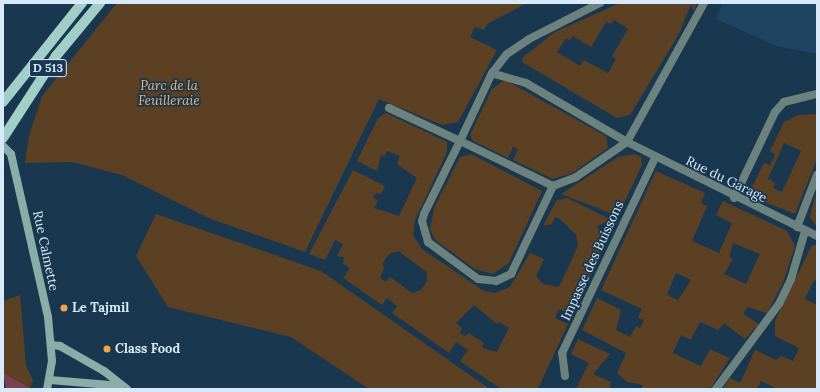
<!DOCTYPE html>
<style>
body{margin:0}
#map{position:relative;width:820px;height:392px;overflow:hidden;background:#193850;font-family:Lora,serif}
div>[style]{position:absolute}
.built>*{inset:0;background:#1e4461}
.green>*{inset:0;background:#5b4024}
.water>*{inset:0;background:#7c4050}
.street>*{height:8px;margin:-4px;padding:0 4px;transform-origin:4px;border-radius:4px;background:#6c827e}
.secondary>*{height:8px;margin:-4px;padding:0 4px;transform-origin:4px;border-radius:4px;background:#8aada7}
.primary>*{height:10px;margin:-5px;padding:0 5px;transform-origin:5px;border-radius:5px;background:#a1cec7}
.dots>*{width:11px;height:11px;translate:-50% -50%;box-sizing:border-box;border:2px solid #193850;border-radius:50%}
span{translate:-50% -50%;white-space:nowrap;text-align:center;line-height:1.15;-webkit-text-stroke:3.5px #193850;paint-order:stroke}
.shield-label span{padding:1px 3px;background:#193850;border:1px solid;border-radius:3px;-webkit-text-stroke-width:0}
.shield-label{font-size:12px;color:#d8eaf9;font-weight:700}
.park-label{font-size:13px;color:#f5b270;font-style:italic}
.street-label{font-size:13px;color:#d8eaf9}
.poi-label{font-size:13px;color:#d8eaf9;font-weight:700}
.left{translate:0 -50%;text-align:left}
.frame{position:absolute;inset:0;border:4px solid #d8eaf9;pointer-events:none}
</style>
<div id="map">
<div class="built">
<div style="clip-path:polygon(723px 3px,817px 3px,817px 54px,776px 46px,716px 19px)"></div>
</div>
<div class="green">
<div style="clip-path:polygon(117px 3px,527px 3px,487px 24px,484px 30px,475px 27px,470px 37px,497px 50px,458px 122px,442px 125px,379px 99px,305px 252px,211px 219px,122px 175px,72px 162px,25px 163px,29px 135px,42px 96px)"></div>
<div style="clip-path:polygon(evenodd,620px 3px,697px 3px,694px 11px,691px 4px,679px 34px,630px 115px,617px 118px,522px 62px,523px 57px,555px 32px,620px 3px,614px 20px,628px 29px,612px 56px,616px 59px,608px 73px,584px 60px,580px 66px,557px 52px,566px 38px,570px 40px,573px 36px,591px 47px,606px 22px,611px 24px,614px 20px)"></div>
<div style="clip-path:polygon(505px 80px,606px 136px,608px 148px,572px 173px,553px 179px,513px 160px,518px 149px,513px 147px,508px 158px,473px 141px,470px 135px,492px 89px)"></div>
<div style="clip-path:polygon(evenodd,386px 113px,447px 142px,447px 152px,415px 220px,413px 235px,422px 249px,484px 291px,495px 293px,510px 287px,530px 253px,544px 259px,536px 276px,543px 284px,559px 287px,578px 246px,576px 235px,560px 219px,555px 217px,552px 224px,543px 226px,557px 200px,567px 198px,612px 220px,597px 226px,601px 235px,611px 231px,572px 315px,559px 309px,555px 318px,568px 324px,538px 389px,501px 389px,460px 361px,468px 350px,456px 342px,449px 353px,392px 313px,397px 306px,387px 298px,382px 305px,343px 278px,350px 268px,343px 264px,344px 257px,337px 256px,343px 244px,335px 240px,325px 260px,309px 254px,353px 170px,385px 186px,381px 194px,376px 193px,373px 197px,378px 201px,374px 208px,399px 216px,417px 178px,397px 164px,400px 156px,387px 151px,384px 157px,381px 155px,377px 171px,357px 161px,378px 118px,386px 113px,398px 251px,427px 272px,427px 281px,421px 290px,412px 293px,390px 277px,386px 282px,380px 278px,384px 269px,383px 263px,389px 254px,398px 251px,386px 113px,474px 305px,497px 324px,499px 322px,509px 328px,497px 352px,482px 348px,484px 343px,469px 333px,465px 336px,460px 333px,462px 328px,456px 323px,474px 305px)"></div>
<div style="clip-path:polygon(evenodd,817px 114px,817px 159px,795px 214px,754px 198px,751px 189px,764px 163px,770px 165px,775px 154px,770px 151px,784px 122px,798px 115px,817px 114px,784px 143px,801px 151px,782px 192px,773px 188px,775px 183px,768px 179px,784px 143px)"></div>
<div style="clip-path:polygon(471px 154px,542px 191px,509px 263px,493px 274px,475px 269px,435px 240px,430px 229px,434px 208px,460px 157px)"></div>
<div style="clip-path:polygon(634px 154px,641px 157px,642px 165px,618px 216px,561px 194px,618px 157px)"></div>
<div style="clip-path:polygon(evenodd,656px 171px,705px 193px,701px 203px,707px 206px,692px 241px,719px 253px,732px 223px,716px 215px,723px 201px,787px 231px,795px 246px,783px 283px,767px 313px,747px 307px,743px 314px,759px 324px,745px 339px,724px 323px,718px 330px,700px 322px,691px 340px,681px 335px,673px 353px,683px 358px,701px 366px,710px 349px,730px 358px,710px 389px,641px 389px,643px 385px,627px 382px,617px 373px,626px 353px,582px 330px,597px 298px,621px 310px,616px 330px,630px 337px,636px 326px,640px 328px,644px 320px,638px 318px,642px 309px,601px 290px,656px 171px,733px 243px,760px 254px,746px 284px,724px 274px,733px 259px,729px 257px,733px 243px,656px 171px,676px 273px,691px 280px,678px 300px,667px 295px,676px 273px)"></div>
<div style="clip-path:polygon(817px 189px,817px 227px,810px 217px)"></div>
<div style="clip-path:polygon(156px 214px,321px 271px,490px 389px,369px 389px,291px 337px,168px 307px,136px 256px)"></div>
<div style="clip-path:polygon(812px 245px,817px 245px,817px 282px,814px 280px,805px 299px,817px 305px,817px 389px,778px 389px,761px 381px,757px 389px,723px 389px,730px 378px,740px 383px,755px 350px,776px 360px,781px 356px,793px 361px,799px 348px,775px 336px,775px 321px)"></div>
<div style="clip-path:polygon(20px 295px,26px 365px,33px 381px,30px 388px,3px 373px,3px 301px)"></div>
<div style="clip-path:polygon(578px 339px,610px 354px,593px 374px,611px 382px,610px 389px,576px 389px,589px 363px,571px 354px)"></div>
</div>
<div class="water">
<div style="clip-path:polygon(3px 373px,30px 388px,6px 389px)"></div>
</div>
<div class="street">
<div style="left:704px;top:3px;width:159px;rotate:119deg"></div>
<div style="left:627px;top:142px;width:212px;rotate:26.3deg"></div>
<div style="left:492px;top:73px;width:24px;rotate:-52deg"></div>
<div style="left:507px;top:54px;width:27px;rotate:-34deg"></div>
<div style="left:529px;top:39px;width:80px;rotate:-26.9deg"></div>
<div style="left:389px;top:108px;width:78px;rotate:24.9deg"></div>
<div style="left:460px;top:141px;width:103px;rotate:25.8deg"></div>
<div style="left:553px;top:186px;width:25px;rotate:-21deg"></div>
<div style="left:576px;top:177px;width:62px;rotate:-34.5deg"></div>
<div style="left:627px;top:142px;width:117px;rotate:-149.7deg"></div>
<div style="left:526px;top:83px;width:35px;rotate:-164deg"></div>
<div style="left:492px;top:73px;width:75px;rotate:115.2deg"></div>
<div style="left:460px;top:141px;width:81px;rotate:116.3deg"></div>
<div style="left:424px;top:214px;width:7px;rotate:106deg"></div>
<div style="left:422px;top:221px;width:22px;rotate:74deg"></div>
<div style="left:428px;top:242px;width:62px;rotate:36.5deg"></div>
<div style="left:478px;top:279px;width:18px;rotate:6deg"></div>
<div style="left:496px;top:281px;width:17px;rotate:-25deg"></div>
<div style="left:511px;top:274px;width:98px;rotate:-64.5deg"></div>
<div style="left:734px;top:198px;width:95px;rotate:-64.5deg"></div>
<div style="left:775px;top:112px;width:13px;rotate:-48deg"></div>
<div style="left:784px;top:102px;width:34px;rotate:-14deg"></div>
<div style="left:797px;top:227px;width:56px;rotate:-69deg"></div>
<div style="left:565px;top:376px;width:23px;rotate:-97deg"></div>
<div style="left:562px;top:353px;width:216px;rotate:-64.5deg"></div>
<div style="left:716px;top:389px;width:106px;rotate:-53.5deg"></div>
<div style="left:779px;top:304px;width:28px;rotate:-64deg"></div>
<div style="left:791px;top:279px;width:50px;rotate:-73.7deg"></div>
</div>
<div class="secondary">
<div style="left:3px;top:146px;width:11px;rotate:45deg"></div>
<div style="left:11px;top:154px;width:167px;rotate:77.2deg"></div>
<div style="left:48px;top:317px;width:44px;rotate:84.8deg"></div>
<div style="left:52px;top:361px;width:28px;rotate:100deg"></div>
<div style="left:51px;top:345px;width:9px;rotate:6deg"></div>
<div style="left:60px;top:346px;width:51px;rotate:29.6deg"></div>
<div style="left:104px;top:371px;width:29px;rotate:38deg"></div>
<div style="left:50px;top:380px;width:72px;rotate:4.8deg"></div>
</div>
<div class="primary">
<div style="left:3px;top:102px;width:127px;rotate:-51.4deg"></div>
<div style="left:3px;top:138px;width:98px;rotate:-57.1deg"></div>
<div style="left:56px;top:56px;width:69px;rotate:-50.3deg"></div>
</div>
<div class="dots">
<div style="left:64px;top:308px;background:#f6a248"></div>
<div style="left:107px;top:349px;background:#f6a248"></div>
</div>
<div class="shield-label">
<span style="left:48px;top:68px">D 513</span>
</div>
<div class="park-label">
<span style="left:169px;top:94px">Parc de la<br>Feuilleraie</span>
</div>
<div class="street-label">
<span style="left:726px;top:180px;rotate:26deg">Rue du Garage</span>
<span style="left:45px;top:251px;rotate:78deg">Rue Calmette</span>
<span style="left:593px;top:261px;rotate:-65deg">Impasse des Buissons</span>
</div>
<div class="poi-label">
<span class="left" style="left:72px;top:308px">Le Tajmil</span>
<span class="left" style="left:115px;top:349px">Class Food</span>
</div>
<div class="frame"></div>
</div>
